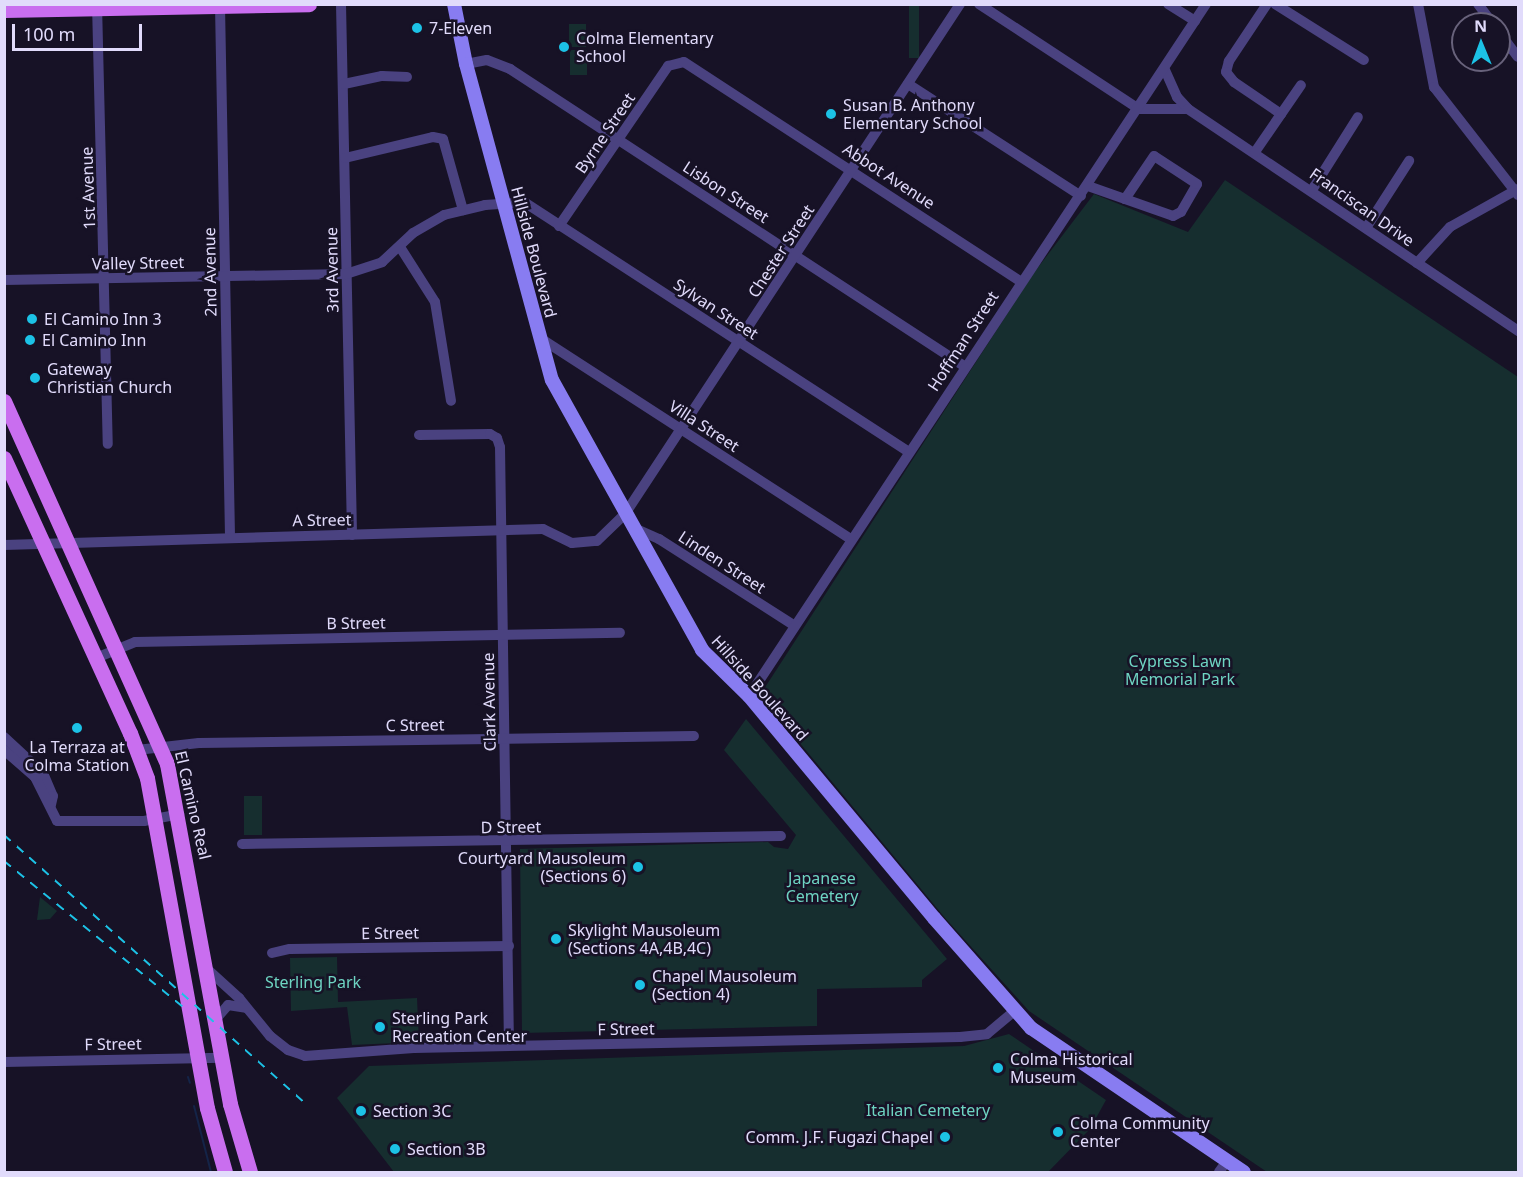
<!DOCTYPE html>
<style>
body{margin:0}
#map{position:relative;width:1523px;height:1177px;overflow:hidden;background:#171226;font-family:"Noto Sans",sans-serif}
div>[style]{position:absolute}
.green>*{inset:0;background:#162e2f;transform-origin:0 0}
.stream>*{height:2px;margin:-1px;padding:0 1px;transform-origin:1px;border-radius:1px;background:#142448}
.minor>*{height:10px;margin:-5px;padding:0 5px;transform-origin:5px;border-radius:5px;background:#4a4280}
.secondary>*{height:14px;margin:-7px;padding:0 7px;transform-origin:7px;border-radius:7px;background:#887cf1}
.primary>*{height:15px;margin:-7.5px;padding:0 7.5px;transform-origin:7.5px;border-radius:7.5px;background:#c96eef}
.rail>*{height:2px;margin-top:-1px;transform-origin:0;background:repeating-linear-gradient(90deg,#1cc2e6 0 9px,transparent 0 17px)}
.dots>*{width:16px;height:16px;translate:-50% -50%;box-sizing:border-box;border:3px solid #171226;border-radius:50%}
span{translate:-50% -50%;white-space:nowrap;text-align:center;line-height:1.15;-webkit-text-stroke:5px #171226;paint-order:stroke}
.poi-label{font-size:16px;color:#e1dbfb}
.left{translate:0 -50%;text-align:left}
.right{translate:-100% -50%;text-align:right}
.street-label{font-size:16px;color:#e1dbfb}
.park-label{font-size:16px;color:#6ed4c2}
.frame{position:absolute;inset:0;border:6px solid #e1dbfb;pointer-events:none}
.north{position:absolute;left:1451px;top:12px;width:60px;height:60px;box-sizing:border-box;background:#171226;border:2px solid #68627b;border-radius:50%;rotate:359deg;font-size:16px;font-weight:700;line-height:24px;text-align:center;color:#e1dbfb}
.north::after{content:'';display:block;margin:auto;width:21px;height:27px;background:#1cc2e6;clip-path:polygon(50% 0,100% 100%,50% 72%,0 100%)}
.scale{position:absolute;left:12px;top:24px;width:130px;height:27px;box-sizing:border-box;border:3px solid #e1dbfb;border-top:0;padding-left:8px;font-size:18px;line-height:21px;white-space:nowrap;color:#e1dbfb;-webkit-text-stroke:4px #171226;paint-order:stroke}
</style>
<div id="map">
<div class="green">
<div style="left:909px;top:5px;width:10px;height:53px"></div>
<div style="left:569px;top:24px;width:17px;height:23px"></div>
<div style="left:570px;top:50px;width:17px;height:25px"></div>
<div style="clip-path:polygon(1225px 180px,1518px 377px,1518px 1172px,1267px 1172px,1029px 1011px,946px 919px,760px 695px,1033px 274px,1094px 194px,1188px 232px)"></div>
<div style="clip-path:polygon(746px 719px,947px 959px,922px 980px,922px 987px,817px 989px,817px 1026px,522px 1033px,520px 849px,768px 842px,774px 847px,788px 849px,796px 835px,724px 750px)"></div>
<div style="left:244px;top:796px;width:18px;height:39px"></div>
<div style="clip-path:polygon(40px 897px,57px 911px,50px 919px,37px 920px)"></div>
<div style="clip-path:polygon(337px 957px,338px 1002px,417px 998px,419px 1042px,352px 1045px,347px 1007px,291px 1011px,290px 958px)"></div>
<div style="clip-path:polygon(1009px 1034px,1106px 1100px,1090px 1129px,1048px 1172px,394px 1172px,337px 1098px,369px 1066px,964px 1046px)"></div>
</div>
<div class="stream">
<div style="left:188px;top:1077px;width:6px;rotate:72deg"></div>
<div style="left:194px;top:1106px;width:68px;rotate:75.6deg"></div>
</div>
<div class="minor">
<div style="left:97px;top:4px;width:440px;rotate:88.6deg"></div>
<div style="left:341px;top:4px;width:531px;rotate:88.81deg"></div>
<div style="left:979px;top:4px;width:191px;rotate:33.3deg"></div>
<div style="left:1139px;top:109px;width:49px"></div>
<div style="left:1168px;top:4px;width:32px;rotate:32deg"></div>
<div style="left:1267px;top:4px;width:69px;rotate:123.7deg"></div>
<div style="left:1229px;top:61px;width:11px;rotate:105deg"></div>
<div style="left:1226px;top:72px;width:13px;rotate:51deg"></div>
<div style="left:1234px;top:82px;width:57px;rotate:34.2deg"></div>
<div style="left:1275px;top:4px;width:105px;rotate:32.2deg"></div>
<div style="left:1418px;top:4px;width:85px;rotate:79.1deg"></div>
<div style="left:1434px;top:87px;width:137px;rotate:52.1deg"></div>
<div style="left:1478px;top:4px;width:25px;rotate:53deg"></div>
<div style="left:220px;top:6px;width:532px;rotate:88.92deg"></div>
<div style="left:1499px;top:32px;width:31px;rotate:53deg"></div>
<div style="left:466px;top:64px;width:21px;rotate:-11deg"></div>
<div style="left:487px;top:60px;width:25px;rotate:21deg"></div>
<div style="left:510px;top:69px;width:543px;rotate:33.19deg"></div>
<div style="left:1165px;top:70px;width:30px;rotate:66deg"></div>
<div style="left:1177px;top:97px;width:16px;rotate:47deg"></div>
<div style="left:1188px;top:109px;width:398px;rotate:33.9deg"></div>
<div style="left:344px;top:84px;width:39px;rotate:-12deg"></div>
<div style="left:382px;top:76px;width:25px;rotate:2deg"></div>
<div style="left:908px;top:84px;width:206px;rotate:32.9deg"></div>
<div style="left:1255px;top:152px;width:81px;rotate:-55.5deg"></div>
<div style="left:345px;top:158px;width:90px;rotate:-13.4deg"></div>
<div style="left:433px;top:137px;width:10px;rotate:11deg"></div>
<div style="left:443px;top:139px;width:74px;rotate:74.3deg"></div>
<div style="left:1088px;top:186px;width:90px;rotate:19.4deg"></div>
<div style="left:1173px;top:216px;width:9px;rotate:-27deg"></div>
<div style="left:1181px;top:212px;width:32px;rotate:-60deg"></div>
<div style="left:1197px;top:184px;width:51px;rotate:-146.9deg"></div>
<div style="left:1154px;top:156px;width:52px;rotate:124deg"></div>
<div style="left:1312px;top:190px;width:86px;rotate:-57.8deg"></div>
<div style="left:559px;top:226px;width:194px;rotate:-55.7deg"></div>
<div style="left:668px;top:66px;width:16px;rotate:-14deg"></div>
<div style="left:684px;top:62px;width:401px;rotate:33.1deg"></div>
<div style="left:1366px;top:228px;width:80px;rotate:-57.3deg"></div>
<div style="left:400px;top:247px;width:65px;rotate:57.5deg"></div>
<div style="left:435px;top:302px;width:100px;rotate:80.8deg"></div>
<div style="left:1417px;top:263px;width:49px;rotate:-47.5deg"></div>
<div style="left:1450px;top:227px;width:78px;rotate:-29.2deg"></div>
<div style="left:4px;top:280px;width:342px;rotate:-1deg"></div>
<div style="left:346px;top:274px;width:38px;rotate:-18deg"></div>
<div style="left:382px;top:262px;width:42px;rotate:-43.1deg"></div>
<div style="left:413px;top:233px;width:36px;rotate:-30deg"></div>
<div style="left:444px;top:215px;width:42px;rotate:-13.7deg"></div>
<div style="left:485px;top:205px;width:39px;rotate:-4deg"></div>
<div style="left:524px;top:202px;width:459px;rotate:33deg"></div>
<div style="left:540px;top:338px;width:370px;rotate:32.9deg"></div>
<div style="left:419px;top:435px;width:71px;rotate:-0.8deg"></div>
<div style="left:490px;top:434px;width:8px;rotate:30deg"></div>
<div style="left:497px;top:438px;width:9px;rotate:72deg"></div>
<div style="left:500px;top:447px;width:599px;rotate:89.14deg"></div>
<div style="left:632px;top:527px;width:30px;rotate:24deg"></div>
<div style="left:659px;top:539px;width:161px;rotate:32.6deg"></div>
<div style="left:4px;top:545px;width:539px;rotate:-1.7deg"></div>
<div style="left:543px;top:529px;width:32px;rotate:26deg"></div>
<div style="left:572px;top:543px;width:25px;rotate:-5deg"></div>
<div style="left:597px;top:541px;width:39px;rotate:-44deg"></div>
<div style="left:625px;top:514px;width:610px;rotate:-56.7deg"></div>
<div style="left:96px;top:658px;width:42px;rotate:-22.3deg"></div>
<div style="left:135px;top:642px;width:485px;rotate:-1.1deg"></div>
<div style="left:749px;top:696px;width:829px;rotate:-56.56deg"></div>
<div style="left:4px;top:737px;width:53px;rotate:42.7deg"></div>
<div style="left:43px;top:773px;width:25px;rotate:67deg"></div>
<div style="left:53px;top:796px;width:9px;rotate:103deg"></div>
<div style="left:4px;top:750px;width:41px;rotate:41.1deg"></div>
<div style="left:35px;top:777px;width:49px;rotate:63.4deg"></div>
<div style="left:57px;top:821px;width:87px"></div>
<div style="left:144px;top:821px;width:36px;rotate:-11deg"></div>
<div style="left:137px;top:750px;width:62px;rotate:-6.4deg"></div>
<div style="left:199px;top:743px;width:495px;rotate:-0.8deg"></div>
<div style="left:242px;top:844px;width:539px;rotate:-0.85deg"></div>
<div style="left:272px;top:953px;width:18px;rotate:-13deg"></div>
<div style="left:290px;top:949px;width:219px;rotate:-0.8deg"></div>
<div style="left:206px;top:968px;width:45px;rotate:42.3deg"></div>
<div style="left:239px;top:998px;width:49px;rotate:50.8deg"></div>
<div style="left:270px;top:1036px;width:23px;rotate:38deg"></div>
<div style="left:288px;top:1050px;width:18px;rotate:19deg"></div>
<div style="left:305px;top:1056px;width:109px;rotate:-4.2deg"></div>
<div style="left:414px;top:1048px;width:546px;rotate:-1.15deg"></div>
<div style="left:960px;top:1037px;width:27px;rotate:-6deg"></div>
<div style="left:987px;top:1034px;width:35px;rotate:-40deg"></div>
<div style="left:215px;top:1020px;width:20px;rotate:-49deg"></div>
<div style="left:228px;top:1005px;width:18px;rotate:9deg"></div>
<div style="left:4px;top:1062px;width:218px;rotate:-1.1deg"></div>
<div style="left:1219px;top:1172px;width:14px;rotate:-54deg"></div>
</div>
<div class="secondary">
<div style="left:454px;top:4px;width:61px;rotate:78.7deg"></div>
<div style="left:466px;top:64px;width:327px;rotate:74.8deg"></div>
<div style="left:552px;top:380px;width:309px;rotate:60.9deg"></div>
<div style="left:702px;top:650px;width:66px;rotate:44.4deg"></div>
<div style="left:749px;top:696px;width:289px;rotate:50.2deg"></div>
<div style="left:934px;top:918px;width:147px;rotate:48.6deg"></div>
<div style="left:1031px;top:1028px;width:257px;rotate:34.1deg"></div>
</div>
<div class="primary">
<div style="left:4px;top:10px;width:305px;rotate:-1.1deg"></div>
<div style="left:4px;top:401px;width:398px;rotate:65.8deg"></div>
<div style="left:167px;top:764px;width:346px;rotate:79.5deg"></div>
<div style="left:230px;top:1104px;width:71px;rotate:73.6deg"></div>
<div style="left:4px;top:458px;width:302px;rotate:65.4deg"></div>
<div style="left:130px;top:733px;width:48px;rotate:69.3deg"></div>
<div style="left:147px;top:778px;width:335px;rotate:79.7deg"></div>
<div style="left:207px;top:1108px;width:66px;rotate:74.3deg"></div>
</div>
<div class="rail">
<div style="left:4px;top:835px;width:404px;rotate:41.7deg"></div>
<div style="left:4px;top:861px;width:237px;rotate:39.2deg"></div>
</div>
<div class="dots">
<div style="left:417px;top:28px;background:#1cc2e6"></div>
<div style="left:564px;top:47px;background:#1cc2e6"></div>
<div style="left:831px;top:114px;background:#1cc2e6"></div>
<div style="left:32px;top:319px;background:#1cc2e6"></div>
<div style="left:30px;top:340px;background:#1cc2e6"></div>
<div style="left:35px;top:378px;background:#1cc2e6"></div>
<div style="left:77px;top:728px;background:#1cc2e6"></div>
<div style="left:638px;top:867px;background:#1cc2e6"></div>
<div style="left:556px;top:939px;background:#1cc2e6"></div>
<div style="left:640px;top:985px;background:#1cc2e6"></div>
<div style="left:380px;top:1027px;background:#1cc2e6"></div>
<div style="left:998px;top:1068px;background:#1cc2e6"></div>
<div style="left:361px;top:1111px;background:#1cc2e6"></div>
<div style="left:1058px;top:1132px;background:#1cc2e6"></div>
<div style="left:945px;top:1137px;background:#1cc2e6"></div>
<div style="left:395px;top:1149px;background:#1cc2e6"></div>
</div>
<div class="poi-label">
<span class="left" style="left:429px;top:28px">7-Eleven</span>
<span class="left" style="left:576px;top:47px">Colma Elementary<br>School</span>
<span class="left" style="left:843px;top:114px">Susan B. Anthony<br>Elementary School</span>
<span class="left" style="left:44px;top:319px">El Camino Inn 3</span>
<span class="left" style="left:42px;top:340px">El Camino Inn</span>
<span class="left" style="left:47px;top:378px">Gateway<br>Christian Church</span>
<span style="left:77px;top:756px">La Terraza at<br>Colma Station</span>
<span class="right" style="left:626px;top:867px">Courtyard Mausoleum<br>(Sections 6)</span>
<span class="left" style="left:568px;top:939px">Skylight Mausoleum<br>(Sections 4A,4B,4C)</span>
<span class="left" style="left:652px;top:985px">Chapel Mausoleum<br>(Section 4)</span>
<span class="left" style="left:392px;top:1027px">Sterling Park<br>Recreation Center</span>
<span class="left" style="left:1010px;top:1068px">Colma Historical<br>Museum</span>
<span class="left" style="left:373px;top:1111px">Section 3C</span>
<span class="left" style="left:1070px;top:1132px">Colma Community<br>Center</span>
<span class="right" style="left:933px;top:1137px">Comm. J.F. Fugazi Chapel</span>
<span class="left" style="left:407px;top:1149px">Section 3B</span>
</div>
<div class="street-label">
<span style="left:605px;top:133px;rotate:-56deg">Byrne Street</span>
<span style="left:889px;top:176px;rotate:33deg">Abbot Avenue</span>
<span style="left:88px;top:188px;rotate:-92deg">1st Avenue</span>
<span style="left:726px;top:192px;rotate:33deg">Lisbon Street</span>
<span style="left:1362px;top:207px;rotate:35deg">Franciscan Drive</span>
<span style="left:781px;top:251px;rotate:-57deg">Chester Street</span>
<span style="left:534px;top:252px;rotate:75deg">Hillside Boulevard</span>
<span style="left:138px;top:263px;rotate:-1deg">Valley Street</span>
<span style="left:332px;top:270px;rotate:-91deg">3rd Avenue</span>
<span style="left:210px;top:272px;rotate:-91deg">2nd Avenue</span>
<span style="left:716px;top:309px;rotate:33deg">Sylvan Street</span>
<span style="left:963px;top:341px;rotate:-57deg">Hoffman Street</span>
<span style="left:704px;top:426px;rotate:33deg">Villa Street</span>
<span style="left:322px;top:520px;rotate:-1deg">A Street</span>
<span style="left:722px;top:562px;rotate:33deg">Linden Street</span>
<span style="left:356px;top:623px;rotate:-1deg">B Street</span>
<span style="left:760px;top:688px;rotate:48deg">Hillside Boulevard</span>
<span style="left:489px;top:702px;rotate:-91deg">Clark Avenue</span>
<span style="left:415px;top:725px;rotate:-1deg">C Street</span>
<span style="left:193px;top:805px;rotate:77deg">El Camino Real</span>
<span style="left:511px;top:827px;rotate:-1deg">D Street</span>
<span style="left:390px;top:933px;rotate:-1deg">E Street</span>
<span style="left:626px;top:1029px;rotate:-1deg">F Street</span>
<span style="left:113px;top:1044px;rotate:-1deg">F Street</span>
</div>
<div class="park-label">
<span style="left:1180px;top:670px">Cypress Lawn<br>Memorial Park</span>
<span style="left:822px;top:887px">Japanese<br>Cemetery</span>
<span style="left:313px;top:982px">Sterling Park</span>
<span style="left:928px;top:1110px">Italian Cemetery</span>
</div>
<div class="frame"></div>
<div class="north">N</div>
<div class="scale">100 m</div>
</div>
